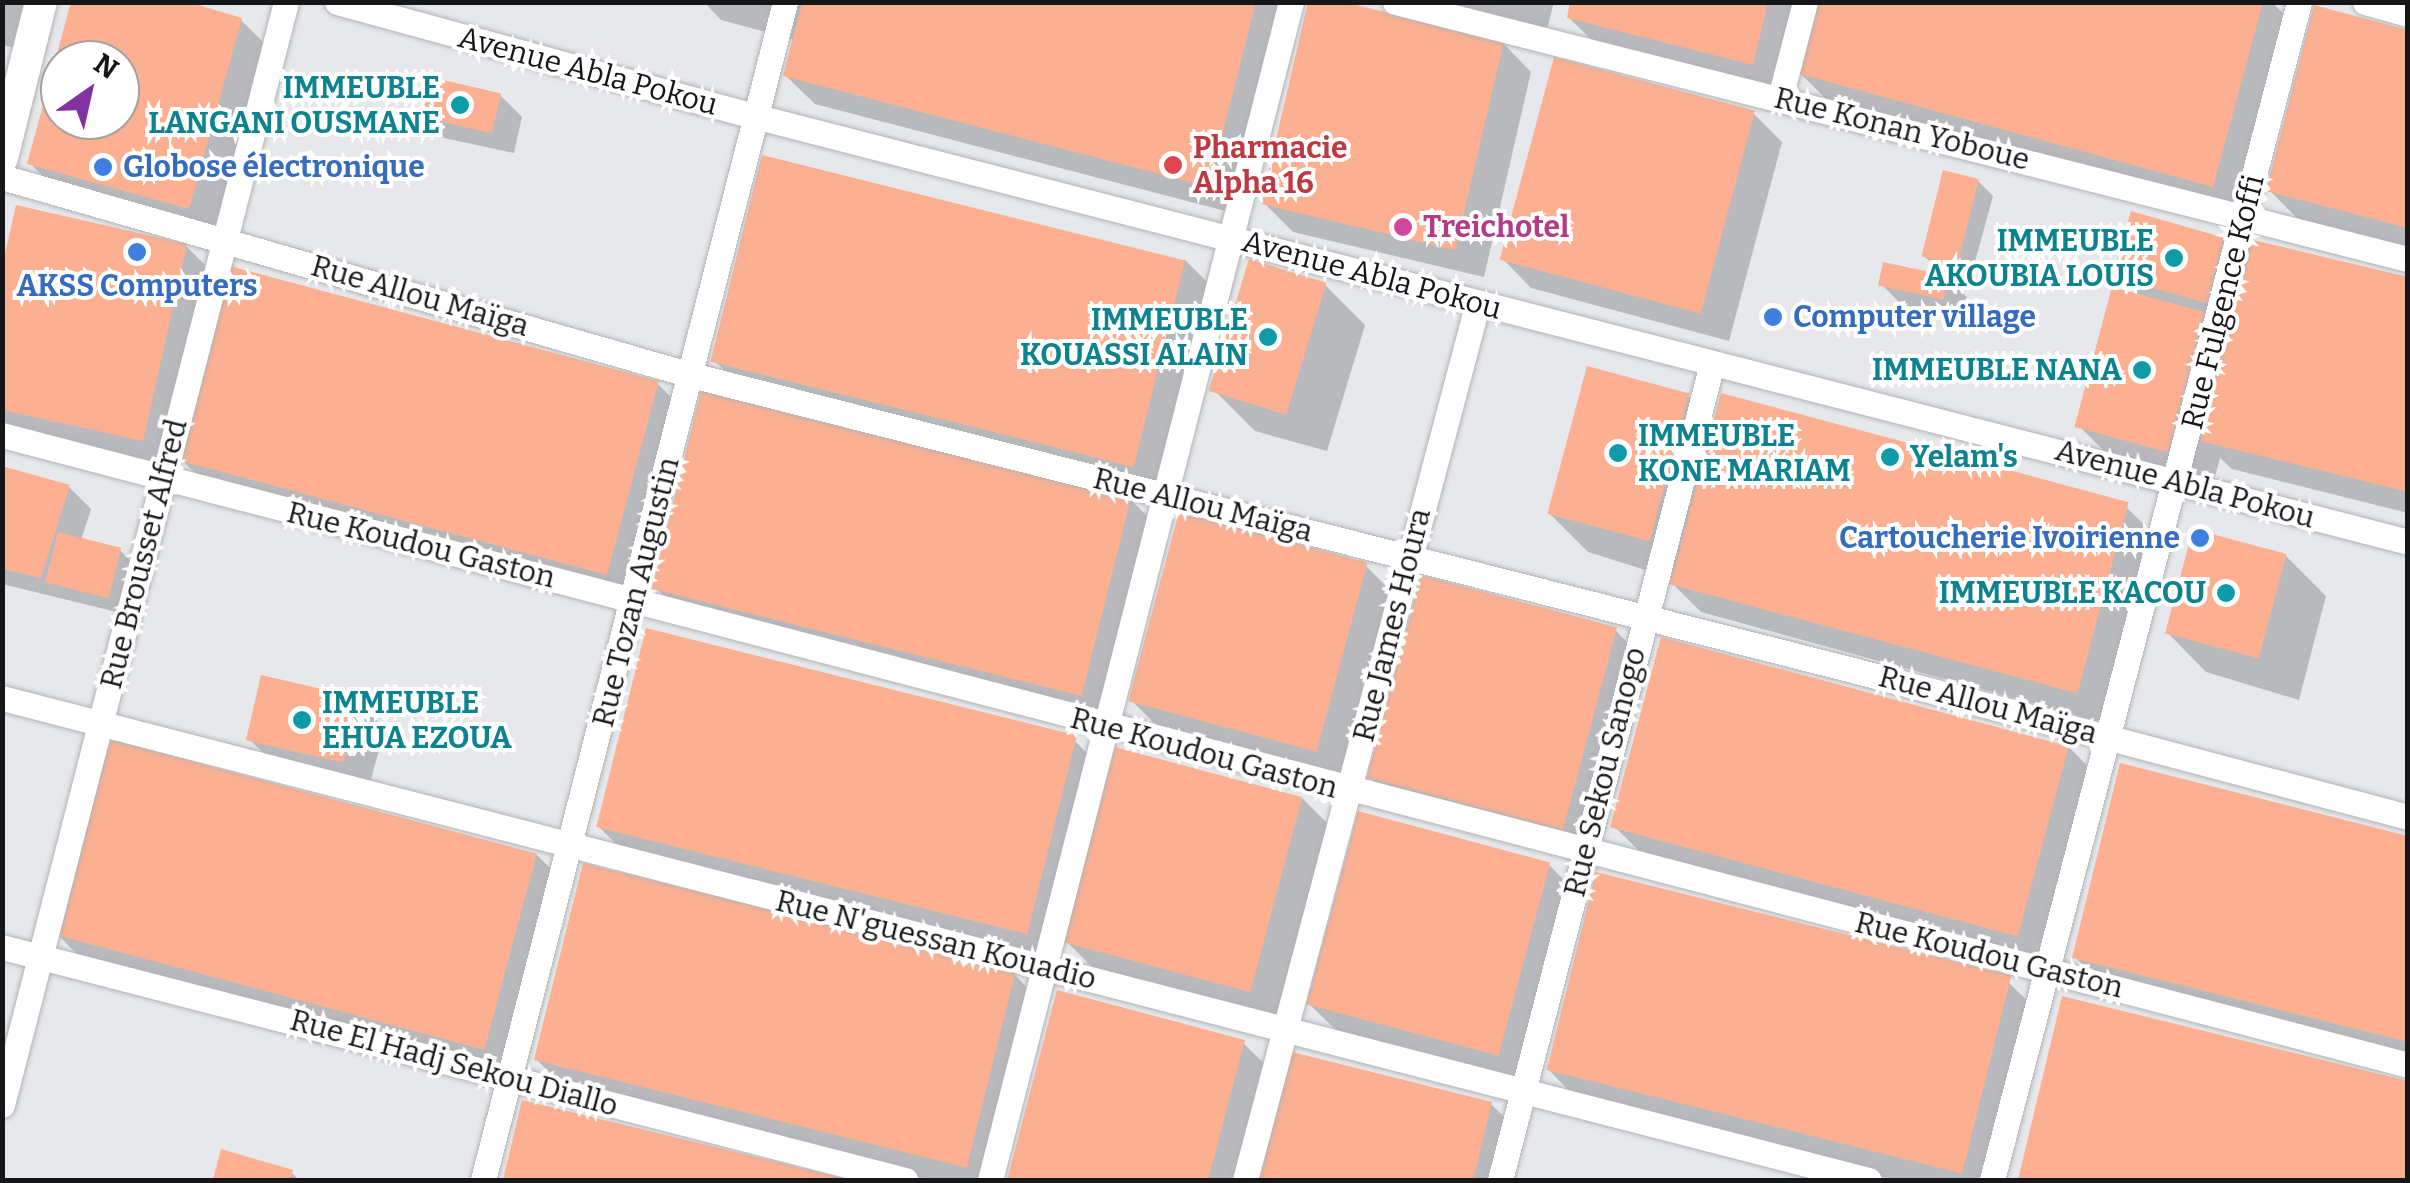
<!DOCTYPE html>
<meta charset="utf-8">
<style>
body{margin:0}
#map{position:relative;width:2410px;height:1183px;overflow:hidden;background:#e6e8eb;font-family:Bitter,serif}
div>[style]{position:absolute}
.shadow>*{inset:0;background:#0003}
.building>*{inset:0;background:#fcb091;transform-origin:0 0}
.roads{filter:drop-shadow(0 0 2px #b1b3b6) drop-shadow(0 0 2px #b1b3b6)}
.minor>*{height:25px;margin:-12.5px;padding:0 12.5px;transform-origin:12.5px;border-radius:12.5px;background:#fff}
.tertiary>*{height:32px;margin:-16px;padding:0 16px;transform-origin:16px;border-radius:16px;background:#fff}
.dots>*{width:28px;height:28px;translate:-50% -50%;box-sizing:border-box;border:5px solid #fff;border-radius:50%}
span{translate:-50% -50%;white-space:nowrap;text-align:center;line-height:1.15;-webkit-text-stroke:8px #fff;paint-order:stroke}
.street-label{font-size:30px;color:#151617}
.culture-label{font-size:30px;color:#0d838f;font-weight:700}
.right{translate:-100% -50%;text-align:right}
.left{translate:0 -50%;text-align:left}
.health-label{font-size:30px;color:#be3a42;font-weight:700}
.shop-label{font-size:30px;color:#366cbe;font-weight:700}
.hotel-label{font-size:30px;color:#b23c85;font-weight:700}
.frame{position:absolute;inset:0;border:5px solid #151617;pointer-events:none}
.north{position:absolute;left:40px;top:40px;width:100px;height:100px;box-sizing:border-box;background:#fff;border:2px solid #a1a2a2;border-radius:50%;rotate:34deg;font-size:28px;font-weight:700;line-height:40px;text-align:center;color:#151617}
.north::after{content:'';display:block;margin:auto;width:35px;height:45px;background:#8233a3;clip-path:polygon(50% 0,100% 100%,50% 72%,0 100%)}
</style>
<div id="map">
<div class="shadow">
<div style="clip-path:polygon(2px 2px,47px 2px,35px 53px,2px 45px)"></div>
<div style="clip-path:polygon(evenodd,73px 2px,241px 20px,270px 49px,218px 236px,58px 192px,30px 163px,73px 2px,60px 60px,120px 60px,120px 120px,60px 120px,60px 60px)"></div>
<div style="clip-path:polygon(704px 2px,1276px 2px,1289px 15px,1237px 214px,815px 104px,786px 76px,795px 40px,721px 20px)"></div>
<div style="clip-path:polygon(1433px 2px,1554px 2px,1546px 33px)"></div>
<div style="clip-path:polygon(1573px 2px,1803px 2px,1781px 92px,1598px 46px,1569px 18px)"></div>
<div style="clip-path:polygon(1818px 2px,2272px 2px,2293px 24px,2242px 214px,1828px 101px,1799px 72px)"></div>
<div style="clip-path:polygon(2408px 32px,2408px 248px,2298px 219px,2269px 190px)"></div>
<div style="clip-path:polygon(1503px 43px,1531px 72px,1484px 277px,1293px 232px,1264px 203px)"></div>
<div style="clip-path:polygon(500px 95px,522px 117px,514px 153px,444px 138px,422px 116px)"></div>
<div style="clip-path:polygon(1753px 113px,1782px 142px,1729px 341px,1531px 288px,1503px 259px)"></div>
<div style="clip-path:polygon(1978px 181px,1993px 196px,1970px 280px,1939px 270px,1924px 256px)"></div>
<div style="clip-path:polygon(186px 246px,215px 275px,171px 469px,2px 429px,2px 278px)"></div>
<div style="clip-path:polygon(1185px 260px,1214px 289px,1166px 492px,744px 390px,716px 362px)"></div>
<div style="clip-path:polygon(2117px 276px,2408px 280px,2408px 513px,2232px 469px,2220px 458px,2211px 491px,2119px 466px,2079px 426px,2138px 296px)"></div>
<div style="clip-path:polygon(1947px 278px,1970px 300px,1966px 320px,1903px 306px,1881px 284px)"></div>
<div style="clip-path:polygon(1325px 285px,1365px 325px,1327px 451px,1255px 431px,1215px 391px)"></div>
<div style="clip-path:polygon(658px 384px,687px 413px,636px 603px,210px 488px,181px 459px)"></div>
<div style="clip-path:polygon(1688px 397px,1716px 424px,2126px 507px,2155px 535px,2105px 723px,1701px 612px,1672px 583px,1674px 579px,1588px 552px,1548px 512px)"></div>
<div style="clip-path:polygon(2px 469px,69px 487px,91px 509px,81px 540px,120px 550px,134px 565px,121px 613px,2px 584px)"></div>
<div style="clip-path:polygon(1129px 498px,1158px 527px,1112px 721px,685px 617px,656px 588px)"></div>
<div style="clip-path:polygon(2286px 556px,2326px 596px,2299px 700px,2206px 672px,2167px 632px)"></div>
<div style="clip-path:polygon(1366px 566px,1395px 595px,1346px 779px,1160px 729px,1131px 700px)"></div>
<div style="clip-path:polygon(1616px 631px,1644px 659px,1592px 858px,1398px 806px,1370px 777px)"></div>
<div style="clip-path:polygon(356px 700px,385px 729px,367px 793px,280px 769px,251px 741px)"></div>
<div style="clip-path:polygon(1074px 740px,1103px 769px,1054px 964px,627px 855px,598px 826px)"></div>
<div style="clip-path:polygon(2068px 746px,2096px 775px,2048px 962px,1644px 856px,1615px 827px)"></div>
<div style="clip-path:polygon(1302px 798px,1331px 827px,1281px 1019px,1096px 971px,1067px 942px)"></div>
<div style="clip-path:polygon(2408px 838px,2408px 1062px,2104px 986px,2075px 957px)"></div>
<div style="clip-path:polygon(535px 853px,564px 882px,515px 1075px,86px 963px,57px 934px)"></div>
<div style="clip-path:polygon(1548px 864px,1577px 893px,1527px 1083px,1338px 1032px,1309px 1004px)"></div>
<div style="clip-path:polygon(1014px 974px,1042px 1003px,998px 1180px,930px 1180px,565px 1088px,536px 1059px)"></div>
<div style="clip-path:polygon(2008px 982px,2037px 1010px,1993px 1180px,1895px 1180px,1576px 1098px,1548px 1069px)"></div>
<div style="clip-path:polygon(1058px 993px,1243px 1043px,1272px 1071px,1243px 1180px,1009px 1180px)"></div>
<div style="clip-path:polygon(2064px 999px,2408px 1084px,2408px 1180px,2020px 1180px)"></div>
<div style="clip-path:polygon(1290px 1054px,1491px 1104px,1520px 1133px,1508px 1180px,1259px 1180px)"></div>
<div style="clip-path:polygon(524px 1103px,842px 1180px,506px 1180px)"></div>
<div style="clip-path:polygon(223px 1152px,291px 1172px,299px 1180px,215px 1180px)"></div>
</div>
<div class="building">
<div style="clip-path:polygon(evenodd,71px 2px,188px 2px,242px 18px,189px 209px,27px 164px,71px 2px,60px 60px,120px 60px,120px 120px,60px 120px,60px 60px)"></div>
<div style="clip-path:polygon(802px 2px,1256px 2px,1209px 187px,783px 76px)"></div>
<div style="clip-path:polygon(1308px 2px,1344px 2px,1504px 41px,1455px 250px,1261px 204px)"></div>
<div style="clip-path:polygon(1570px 2px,1768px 2px,1753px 65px,1567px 18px)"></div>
<div style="clip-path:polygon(1815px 2px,2263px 2px,2213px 187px,1796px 73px)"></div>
<div style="clip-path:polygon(2314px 5px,2408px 30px,2408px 228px,2266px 191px)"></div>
<div style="left:1554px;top:57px;width:208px;height:210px;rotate:15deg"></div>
<div style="left:430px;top:77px;width:73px;height:41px;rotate:13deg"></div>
<div style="left:762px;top:155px;width:436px;height:213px;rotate:14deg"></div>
<div style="left:1943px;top:170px;width:37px;height:89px;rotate:14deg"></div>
<div style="clip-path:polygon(16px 205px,187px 244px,143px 441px,2px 410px,2px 267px)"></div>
<div style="left:2131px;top:211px;width:106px;height:68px;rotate:16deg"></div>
<div style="clip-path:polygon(2249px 239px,2408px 277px,2408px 492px,2200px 441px)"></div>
<div style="left:1249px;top:259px;width:81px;height:138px;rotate:17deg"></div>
<div style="left:1883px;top:262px;width:67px;height:24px;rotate:12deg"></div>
<div style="left:230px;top:266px;width:444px;height:201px;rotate:15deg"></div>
<div style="left:2112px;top:287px;width:100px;height:145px;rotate:15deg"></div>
<div style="left:1587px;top:366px;width:106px;height:153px;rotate:15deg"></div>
<div style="left:701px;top:391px;width:443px;height:204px;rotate:14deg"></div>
<div style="left:1721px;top:393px;width:422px;height:198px;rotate:15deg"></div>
<div style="clip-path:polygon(2px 466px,70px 485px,41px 578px,2px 569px)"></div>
<div style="left:1179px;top:512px;width:195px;height:196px;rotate:15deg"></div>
<div style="left:2193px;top:529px;width:97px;height:108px;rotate:15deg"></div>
<div style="left:58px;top:532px;width:65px;height:52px;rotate:14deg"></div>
<div style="left:1421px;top:575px;width:203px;height:210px;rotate:15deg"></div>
<div style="left:646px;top:628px;width:444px;height:205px;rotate:14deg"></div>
<div style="left:1661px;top:637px;width:422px;height:197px;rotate:15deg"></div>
<div style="left:261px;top:675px;width:100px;height:67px;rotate:13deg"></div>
<div style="left:105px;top:738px;width:447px;height:203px;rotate:15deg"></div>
<div style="left:1115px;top:747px;width:194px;height:202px;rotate:15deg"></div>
<div style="clip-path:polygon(2120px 763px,2408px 836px,2408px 1042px,2072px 958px)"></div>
<div style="left:1358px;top:811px;width:199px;height:200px;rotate:15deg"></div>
<div style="left:583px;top:863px;width:446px;height:203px;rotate:14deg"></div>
<div style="left:1596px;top:872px;width:428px;height:204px;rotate:14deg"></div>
<div style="clip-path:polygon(1057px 990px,1245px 1040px,1208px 1180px,1007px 1180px)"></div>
<div style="clip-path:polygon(2062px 996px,2408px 1081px,2408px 1180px,2018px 1180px)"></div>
<div style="clip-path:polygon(1288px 1051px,1492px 1102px,1473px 1180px,1256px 1180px)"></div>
<div style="clip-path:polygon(522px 1100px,847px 1179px,847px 1180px,503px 1180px)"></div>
<div style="clip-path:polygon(221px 1149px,293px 1170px,290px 1180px,213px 1180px)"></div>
</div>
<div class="roads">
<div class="minor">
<div style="left:337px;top:2px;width:436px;rotate:15.3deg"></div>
<div style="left:758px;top:117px;width:1704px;rotate:14.44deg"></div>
<div style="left:1395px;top:2px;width:1045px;rotate:14.24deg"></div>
<div style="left:2365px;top:2px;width:45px;rotate:15.6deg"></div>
<div style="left:1780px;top:98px;width:99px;rotate:-75.4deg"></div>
<div style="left:2px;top:177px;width:717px;rotate:16.03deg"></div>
<div style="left:691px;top:375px;width:1223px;rotate:14.25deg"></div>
<div style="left:1876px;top:676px;width:550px;rotate:14.84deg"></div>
<div style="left:2px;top:435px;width:2487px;rotate:14.67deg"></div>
<div style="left:2px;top:698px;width:1928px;rotate:14.48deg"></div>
<div style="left:2px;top:947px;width:933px;rotate:14.47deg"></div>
<div style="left:2px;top:1105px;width:1139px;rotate:-75.56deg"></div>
<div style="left:483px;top:1180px;width:1216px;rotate:-75.62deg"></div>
<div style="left:990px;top:1180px;width:1216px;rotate:-75.67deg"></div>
<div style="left:1245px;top:1180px;width:908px;rotate:-75.14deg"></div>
<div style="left:1500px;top:1180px;width:843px;rotate:-75.44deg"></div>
<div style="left:1992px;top:1180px;width:1217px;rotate:-75.39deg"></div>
</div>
<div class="tertiary">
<div style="left:2px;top:158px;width:161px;rotate:-76deg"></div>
</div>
</div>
<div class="dots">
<div style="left:460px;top:105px;background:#0f9aa8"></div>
<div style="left:1173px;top:165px;background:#e0444e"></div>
<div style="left:103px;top:167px;background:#3f7fe0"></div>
<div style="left:1403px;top:227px;background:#d1479c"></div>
<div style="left:137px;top:252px;background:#3f7fe0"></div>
<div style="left:2174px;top:258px;background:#0f9aa8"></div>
<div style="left:1773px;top:317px;background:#3f7fe0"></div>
<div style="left:1268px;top:337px;background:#0f9aa8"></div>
<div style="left:2142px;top:370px;background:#0f9aa8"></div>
<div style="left:1618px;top:453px;background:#0f9aa8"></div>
<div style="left:1890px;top:457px;background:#0f9aa8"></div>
<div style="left:2200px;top:538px;background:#3f7fe0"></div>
<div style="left:2226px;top:593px;background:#0f9aa8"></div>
<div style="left:302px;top:720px;background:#0f9aa8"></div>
</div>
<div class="street-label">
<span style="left:588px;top:71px;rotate:15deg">Avenue Abla Pokou</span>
<span style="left:1902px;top:129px;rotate:14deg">Rue Konan Yoboue</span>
<span style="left:1372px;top:275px;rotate:15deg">Avenue Abla Pokou</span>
<span style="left:420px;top:296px;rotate:16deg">Rue Allou Maïga</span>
<span style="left:2223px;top:302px;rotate:-76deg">Rue Fulgence Koffi</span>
<span style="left:2185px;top:484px;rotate:15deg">Avenue Abla Pokou</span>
<span style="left:1203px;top:505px;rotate:14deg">Rue Allou Maïga</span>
<span style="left:421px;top:545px;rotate:14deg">Rue Koudou Gaston</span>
<span style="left:144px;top:554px;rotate:-76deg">Rue Brousset Alfred</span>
<span style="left:636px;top:592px;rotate:-76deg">Rue Tozan Augustin</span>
<span style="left:1392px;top:625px;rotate:-76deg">Rue James Houra</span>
<span style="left:1988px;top:705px;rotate:15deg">Rue Allou Maïga</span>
<span style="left:1204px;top:753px;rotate:15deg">Rue Koudou Gaston</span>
<span style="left:1605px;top:772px;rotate:-76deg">Rue Sekou Sanogo</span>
<span style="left:936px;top:940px;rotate:14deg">Rue N'guessan Kouadio</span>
<span style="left:1989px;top:955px;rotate:14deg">Rue Koudou Gaston</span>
<span style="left:454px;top:1063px;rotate:15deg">Rue El Hadj Sekou Diallo</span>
</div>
<div class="culture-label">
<span class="right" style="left:440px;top:105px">IMMEUBLE<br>LANGANI OUSMANE</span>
<span class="right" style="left:2154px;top:258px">IMMEUBLE<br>AKOUBIA LOUIS</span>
<span class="right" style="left:1248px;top:337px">IMMEUBLE<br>KOUASSI ALAIN</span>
<span class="right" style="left:2122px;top:370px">IMMEUBLE NANA</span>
<span class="left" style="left:1638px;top:453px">IMMEUBLE<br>KONE MARIAM</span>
<span class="left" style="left:1910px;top:457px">Yelam's</span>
<span class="right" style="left:2206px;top:593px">IMMEUBLE KACOU</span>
<span class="left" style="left:322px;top:720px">IMMEUBLE<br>EHUA EZOUA</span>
</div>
<div class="health-label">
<span class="left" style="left:1193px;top:165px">Pharmacie<br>Alpha 16</span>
</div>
<div class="shop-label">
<span class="left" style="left:123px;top:167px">Globose électronique</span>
<span style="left:137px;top:286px">AKSS Computers</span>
<span class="left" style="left:1793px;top:317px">Computer village</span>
<span class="right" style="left:2180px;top:538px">Cartoucherie Ivoirienne</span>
</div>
<div class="hotel-label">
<span class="left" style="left:1423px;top:227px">Treichotel</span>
</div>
<div class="frame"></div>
<div class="north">N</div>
</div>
